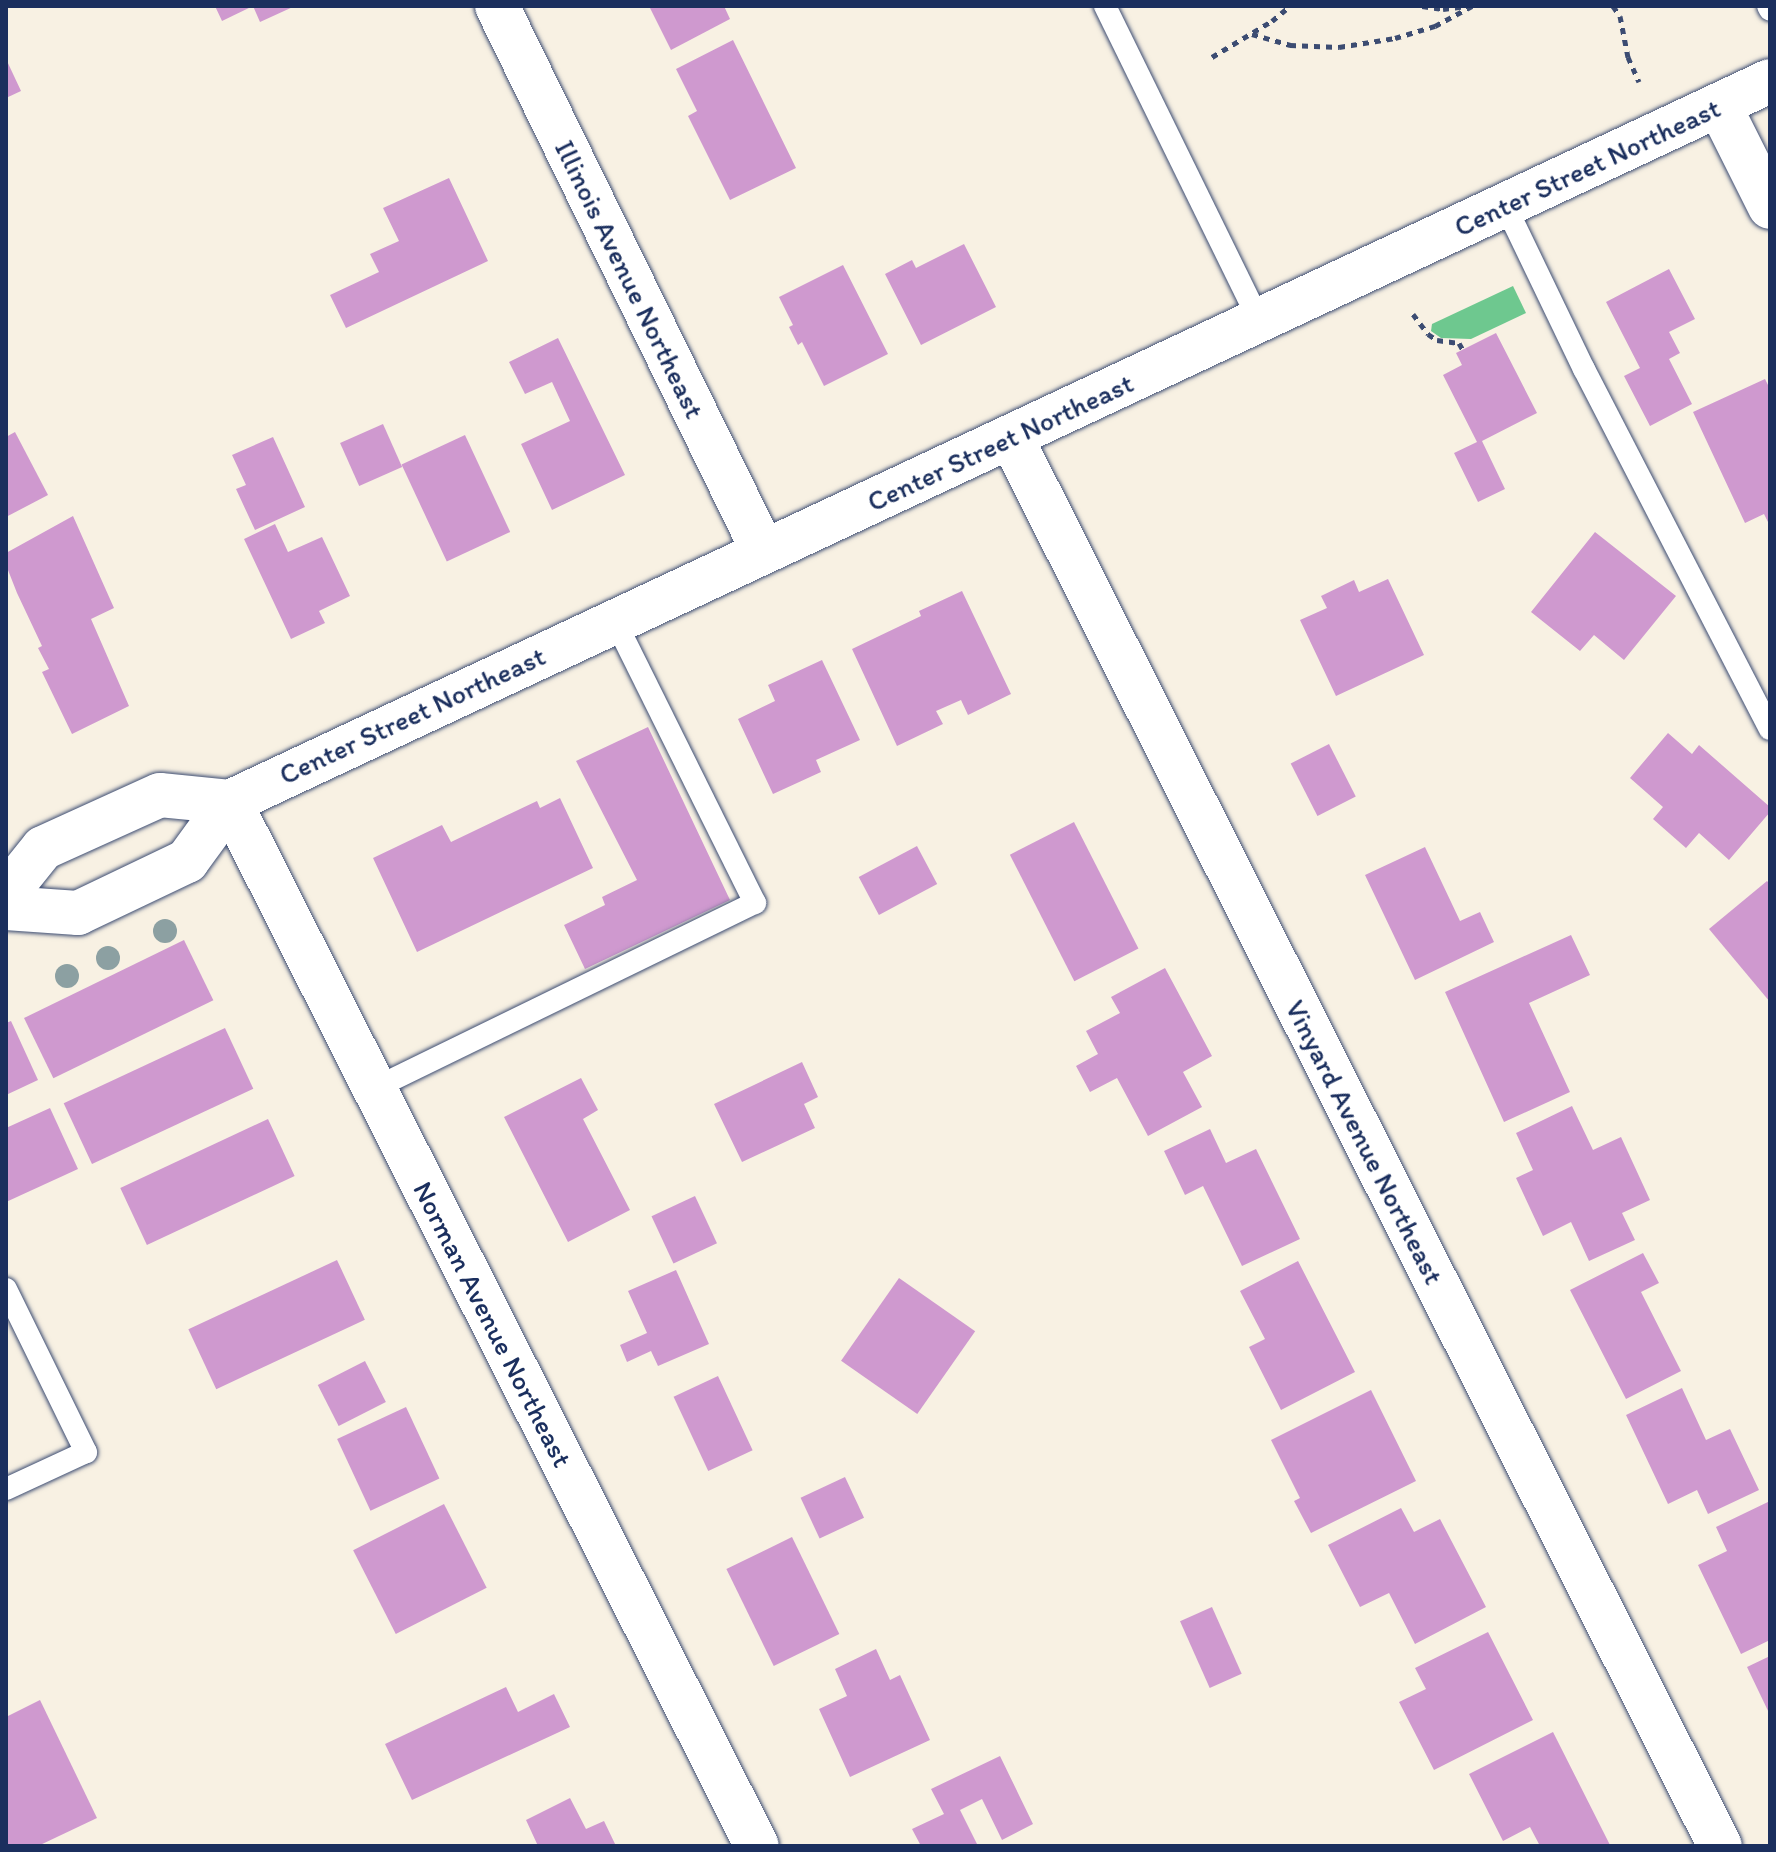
<!DOCTYPE html>
<style>
body{margin:0}
#map{position:relative;width:1776px;height:1852px;overflow:hidden;background:#f8f1e3;font-family:Itim,sans-serif}
div>[style]{position:absolute}
.green>*{inset:0;background:#6ec88f}
.building>*{inset:0;background:#cf99cf;transform-origin:0 0}
.path>*{height:5px;margin-top:-2.5px;transform-origin:0;background:repeating-linear-gradient(90deg,#3c4c72 0 6px,transparent 0 12px)}
.roads{filter:drop-shadow(0 0 2px #3c4c72) drop-shadow(0 0 2px #3c4c72)}
.service>*{height:22px;margin:-11px;padding:0 11px;transform-origin:11px;border-radius:11px;background:#fff}
.minor>*{height:44px;margin:-22px;padding:0 22px;transform-origin:22px;border-radius:22px;background:#fff}
.secondary>*{height:44px;margin:-22px;padding:0 22px;transform-origin:22px;border-radius:22px;background:#fff}
.trees>*{width:24px;height:24px;margin:-12px;border-radius:50%;background:#8ca0a2}
span{translate:-50% -50%;white-space:nowrap;text-align:center;line-height:1.15;-webkit-text-stroke:6px #fff;paint-order:stroke}
.street-label{font-size:28px;color:#1b2f5e}
.frame{position:absolute;inset:0;border:8px solid #1b2f5e;pointer-events:none}
</style>
<div id="map">
<div class="green">
<div style="clip-path:polygon(1513px 286px,1526px 313px,1471px 339px,1441px 338px,1431px 331px,1432px 324px)"></div>
</div>
<div class="building">
<div style="clip-path:polygon(215px 6px,253px 6px,222px 21px)"></div>
<div style="clip-path:polygon(253px 6px,295px 6px,260px 22px)"></div>
<div style="clip-path:polygon(649px 6px,724px 6px,730px 19px,671px 50px)"></div>
<div style="clip-path:polygon(733px 40px,796px 168px,730px 200px,688px 116px,697px 111px,676px 69px)"></div>
<div style="clip-path:polygon(6px 59px,21px 91px,6px 98px)"></div>
<div style="clip-path:polygon(449px 178px,488px 261px,346px 328px,330px 295px,379px 272px,370px 254px,399px 241px,383px 208px)"></div>
<div style="clip-path:polygon(964px 244px,996px 307px,921px 345px,885px 274px,912px 260px,916px 268px)"></div>
<div style="clip-path:polygon(843px 265px,888px 354px,824px 386px,802px 342px,798px 345px,789px 327px,793px 325px,779px 297px)"></div>
<div style="clip-path:polygon(1669px 269px,1695px 319px,1669px 332px,1680px 353px,1669px 359px,1692px 404px,1650px 426px,1624px 376px,1640px 368px,1606px 302px)"></div>
<div style="clip-path:polygon(1496px 333px,1537px 413px,1482px 441px,1505px 489px,1478px 502px,1454px 453px,1477px 442px,1443px 375px,1462px 365px,1456px 353px)"></div>
<div style="clip-path:polygon(558px 338px,625px 475px,552px 510px,521px 444px,570px 421px,552px 382px,525px 394px,509px 362px)"></div>
<div style="clip-path:polygon(1765px 379px,1770px 389px,1770px 526px,1764px 514px,1745px 523px,1693px 412px)"></div>
<div style="left:383px;top:424px;width:47px;height:47px;rotate:66deg"></div>
<div style="clip-path:polygon(15px 432px,48px 495px,6px 517px,6px 437px)"></div>
<div style="left:465px;top:435px;width:107px;height:70px;rotate:65deg"></div>
<div style="clip-path:polygon(273px 437px,305px 507px,255px 530px,236px 489px,246px 485px,232px 455px)"></div>
<div style="clip-path:polygon(73px 516px,114px 608px,91px 619px,129px 706px,72px 734px,42px 672px,49px 669px,38px 648px,42px 646px,17px 593px,6px 565px,6px 553px)"></div>
<div style="clip-path:polygon(275px 524px,288px 552px,322px 537px,350px 596px,319px 611px,325px 623px,291px 639px,244px 539px)"></div>
<div style="clip-path:polygon(1595px 532px,1676px 596px,1624px 660px,1594px 635px,1580px 651px,1531px 612px)"></div>
<div style="clip-path:polygon(1388px 579px,1424px 655px,1336px 696px,1300px 620px,1327px 608px,1321px 596px,1354px 580px,1359px 592px)"></div>
<div style="clip-path:polygon(962px 591px,1011px 694px,968px 715px,961px 700px,936px 711px,943px 724px,897px 746px,852px 649px,921px 616px,919px 611px)"></div>
<div style="clip-path:polygon(822px 660px,860px 740px,816px 760px,821px 772px,773px 794px,738px 719px,775px 701px,768px 685px)"></div>
<div style="clip-path:polygon(648px 727px,730px 900px,585px 969px,564px 925px,605px 905px,602px 897px,637px 880px,576px 761px)"></div>
<div style="clip-path:polygon(1668px 733px,1692px 754px,1699px 745px,1770px 807px,1770px 812px,1729px 860px,1699px 833px,1686px 848px,1653px 819px,1663px 807px,1630px 778px)"></div>
<div style="left:1329px;top:744px;width:59px;height:43px;rotate:63deg"></div>
<div style="clip-path:polygon(560px 798px,593px 868px,417px 952px,373px 858px,442px 825px,451px 842px,537px 801px,540px 808px)"></div>
<div style="left:1074px;top:822px;width:142px;height:72px;rotate:63deg"></div>
<div style="left:917px;top:846px;width:43px;height:66px;rotate:62deg"></div>
<div style="clip-path:polygon(1425px 847px,1460px 921px,1480px 912px,1494px 942px,1415px 980px,1365px 875px)"></div>
<div style="clip-path:polygon(1767px 881px,1770px 884px,1770px 1002px,1709px 929px)"></div>
<div style="clip-path:polygon(1571px 935px,1590px 975px,1529px 1003px,1570px 1092px,1504px 1122px,1445px 992px)"></div>
<div style="left:184px;top:940px;width:67px;height:178px;rotate:64deg"></div>
<div style="clip-path:polygon(1165px 968px,1212px 1056px,1183px 1072px,1202px 1107px,1148px 1136px,1117px 1078px,1090px 1092px,1076px 1066px,1098px 1054px,1086px 1031px,1120px 1013px,1111px 997px)"></div>
<div style="clip-path:polygon(11px 1021px,38px 1080px,6px 1095px,6px 1023px)"></div>
<div style="left:225px;top:1028px;width:67px;height:178px;rotate:65deg"></div>
<div style="clip-path:polygon(802px 1062px,818px 1097px,804px 1104px,815px 1128px,742px 1162px,714px 1104px)"></div>
<div style="clip-path:polygon(581px 1078px,598px 1110px,583px 1119px,630px 1210px,568px 1242px,504px 1117px)"></div>
<div style="clip-path:polygon(1572px 1106px,1593px 1150px,1621px 1137px,1650px 1200px,1622px 1213px,1635px 1240px,1589px 1261px,1571px 1222px,1543px 1236px,1516px 1178px,1533px 1170px,1516px 1133px)"></div>
<div style="clip-path:polygon(50px 1108px,78px 1169px,6px 1202px,6px 1128px)"></div>
<div style="left:268px;top:1119px;width:63px;height:163px;rotate:65deg"></div>
<div style="clip-path:polygon(1210px 1129px,1226px 1163px,1256px 1149px,1300px 1239px,1242px 1266px,1203px 1186px,1185px 1195px,1164px 1151px)"></div>
<div style="left:695px;top:1196px;width:52px;height:48px;rotate:65deg"></div>
<div style="clip-path:polygon(1643px 1253px,1659px 1283px,1641px 1292px,1681px 1371px,1626px 1399px,1570px 1290px)"></div>
<div style="left:337px;top:1260px;width:66px;height:164px;rotate:65deg"></div>
<div style="clip-path:polygon(1298px 1261px,1355px 1372px,1281px 1410px,1249px 1347px,1265px 1339px,1240px 1291px)"></div>
<div style="clip-path:polygon(676px 1270px,709px 1344px,658px 1366px,651px 1351px,627px 1362px,620px 1345px,647px 1333px,628px 1291px)"></div>
<div style="left:899px;top:1278px;width:93px;height:101px;rotate:35deg"></div>
<div style="left:365px;top:1361px;width:46px;height:53px;rotate:63deg"></div>
<div style="left:718px;top:1376px;width:82px;height:49px;rotate:65deg"></div>
<div style="clip-path:polygon(1682px 1388px,1706px 1440px,1730px 1429px,1759px 1490px,1708px 1514px,1697px 1490px,1668px 1504px,1626px 1415px)"></div>
<div style="clip-path:polygon(1371px 1390px,1416px 1481px,1311px 1533px,1294px 1501px,1300px 1498px,1271px 1440px)"></div>
<div style="left:406px;top:1407px;width:79px;height:76px;rotate:65deg"></div>
<div style="left:845px;top:1477px;width:45px;height:49px;rotate:65deg"></div>
<div style="clip-path:polygon(1770px 1501px,1770px 1640px,1741px 1654px,1698px 1565px,1727px 1551px,1716px 1527px)"></div>
<div style="left:444px;top:1504px;width:94px;height:102px;rotate:63deg"></div>
<div style="clip-path:polygon(1401px 1508px,1414px 1532px,1440px 1519px,1486px 1607px,1415px 1644px,1389px 1593px,1360px 1607px,1328px 1545px)"></div>
<div style="left:792px;top:1537px;width:108px;height:73px;rotate:64deg"></div>
<div style="left:1212px;top:1607px;width:73px;height:35px;rotate:66deg"></div>
<div style="clip-path:polygon(1488px 1632px,1533px 1720px,1434px 1770px,1399px 1702px,1426px 1689px,1415px 1668px)"></div>
<div style="clip-path:polygon(876px 1649px,890px 1680px,900px 1675px,930px 1740px,850px 1777px,819px 1709px,847px 1696px,835px 1669px)"></div>
<div style="clip-path:polygon(1770px 1656px,1770px 1715px,1747px 1667px)"></div>
<div style="clip-path:polygon(506px 1687px,518px 1712px,554px 1694px,570px 1727px,412px 1800px,385px 1744px)"></div>
<div style="clip-path:polygon(40px 1700px,97px 1818px,38px 1846px,6px 1846px,6px 1717px)"></div>
<div style="clip-path:polygon(1553px 1732px,1610px 1845px,1607px 1846px,1540px 1846px,1530px 1827px,1503px 1841px,1469px 1774px)"></div>
<div style="clip-path:polygon(1000px 1756px,1033px 1824px,1002px 1840px,982px 1799px,960px 1810px,978px 1846px,921px 1846px,912px 1829px,944px 1814px,931px 1789px)"></div>
<div style="clip-path:polygon(570px 1798px,586px 1829px,604px 1821px,616px 1846px,538px 1846px,526px 1820px)"></div>
</div>
<div class="path">
<div style="left:1422px;top:6px;width:21px;rotate:8deg"></div>
<div style="left:1443px;top:9px;width:26px;rotate:-7deg"></div>
<div style="left:1613px;top:6px;width:12px;rotate:55deg"></div>
<div style="left:1620px;top:16px;width:42px;rotate:79deg"></div>
<div style="left:1628px;top:57px;width:27px;rotate:66deg"></div>
<div style="left:1252px;top:34px;width:40px;rotate:16deg"></div>
<div style="left:1290px;top:45px;width:49px;rotate:2.3deg"></div>
<div style="left:1339px;top:47px;width:57px;rotate:-9.1deg"></div>
<div style="left:1395px;top:38px;width:42px;rotate:-16.7deg"></div>
<div style="left:1435px;top:26px;width:42px;rotate:-28.4deg"></div>
<div style="left:1212px;top:57px;width:70px;rotate:-31deg"></div>
<div style="left:1272px;top:21px;width:23px;rotate:-40deg"></div>
<div style="left:1413px;top:314px;width:25px;rotate:53deg"></div>
<div style="left:1428px;top:334px;width:11px;rotate:34deg"></div>
<div style="left:1437px;top:340px;width:22px;rotate:8deg"></div>
<div style="left:1459px;top:343px;width:8px;rotate:60deg"></div>
</div>
<div class="roads">
<div class="service">
<div style="left:1105px;top:6px;width:350px;rotate:63.9deg"></div>
<div style="left:1768px;top:6px;width:4px;rotate:63deg"></div>
<div style="left:1505px;top:205px;width:182px;rotate:64.3deg"></div>
<div style="left:1584px;top:369px;width:405px;rotate:62.7deg"></div>
<div style="left:373px;top:1089px;width:425px;rotate:-26deg"></div>
<div style="left:755px;top:903px;width:317px;rotate:-116.4deg"></div>
<div style="left:6px;top:1289px;width:182px;rotate:63.9deg"></div>
<div style="left:86px;top:1452px;width:88px;rotate:155.2deg"></div>
</div>
<div class="minor">
<div style="left:497px;top:6px;width:606px;rotate:63.98deg"></div>
<div style="left:1719px;top:105px;width:114px;rotate:63.4deg"></div>
<div style="left:1011px;top:437px;width:1577px;rotate:63.29deg"></div>
<div style="left:230px;top:802px;width:1169px;rotate:63.22deg"></div>
</div>
<div class="secondary">
<div style="left:6px;top:894px;width:59px;rotate:-51.2deg"></div>
<div style="left:43px;top:848px;width:128px;rotate:-24.4deg"></div>
<div style="left:160px;top:795px;width:70px;rotate:5.7deg"></div>
<div style="left:6px;top:908px;width:72px;rotate:4deg"></div>
<div style="left:78px;top:913px;width:121px;rotate:-25.5deg"></div>
<div style="left:187px;top:861px;width:73px;rotate:-53.9deg"></div>
<div style="left:230px;top:802px;width:1700px;rotate:-25.09deg"></div>
</div>
</div>
<div class="trees">
<div style="left:165px;top:931px"></div>
<div style="left:108px;top:958px"></div>
<div style="left:67px;top:976px"></div>
</div>
<div class="street-label">
<span style="left:1587px;top:167px;rotate:-25deg">Center Street Northeast</span>
<span style="left:630px;top:279px;rotate:64deg">Illinois Avenue Northeast</span>
<span style="left:1000px;top:442px;rotate:-25deg">Center Street Northeast</span>
<span style="left:412px;top:715px;rotate:-25deg">Center Street Northeast</span>
<span style="left:1365px;top:1142px;rotate:63deg">Vinyard Avenue Northeast</span>
<span style="left:493px;top:1324px;rotate:63deg">Norman Avenue Northeast</span>
</div>
<div class="frame"></div>
</div>
